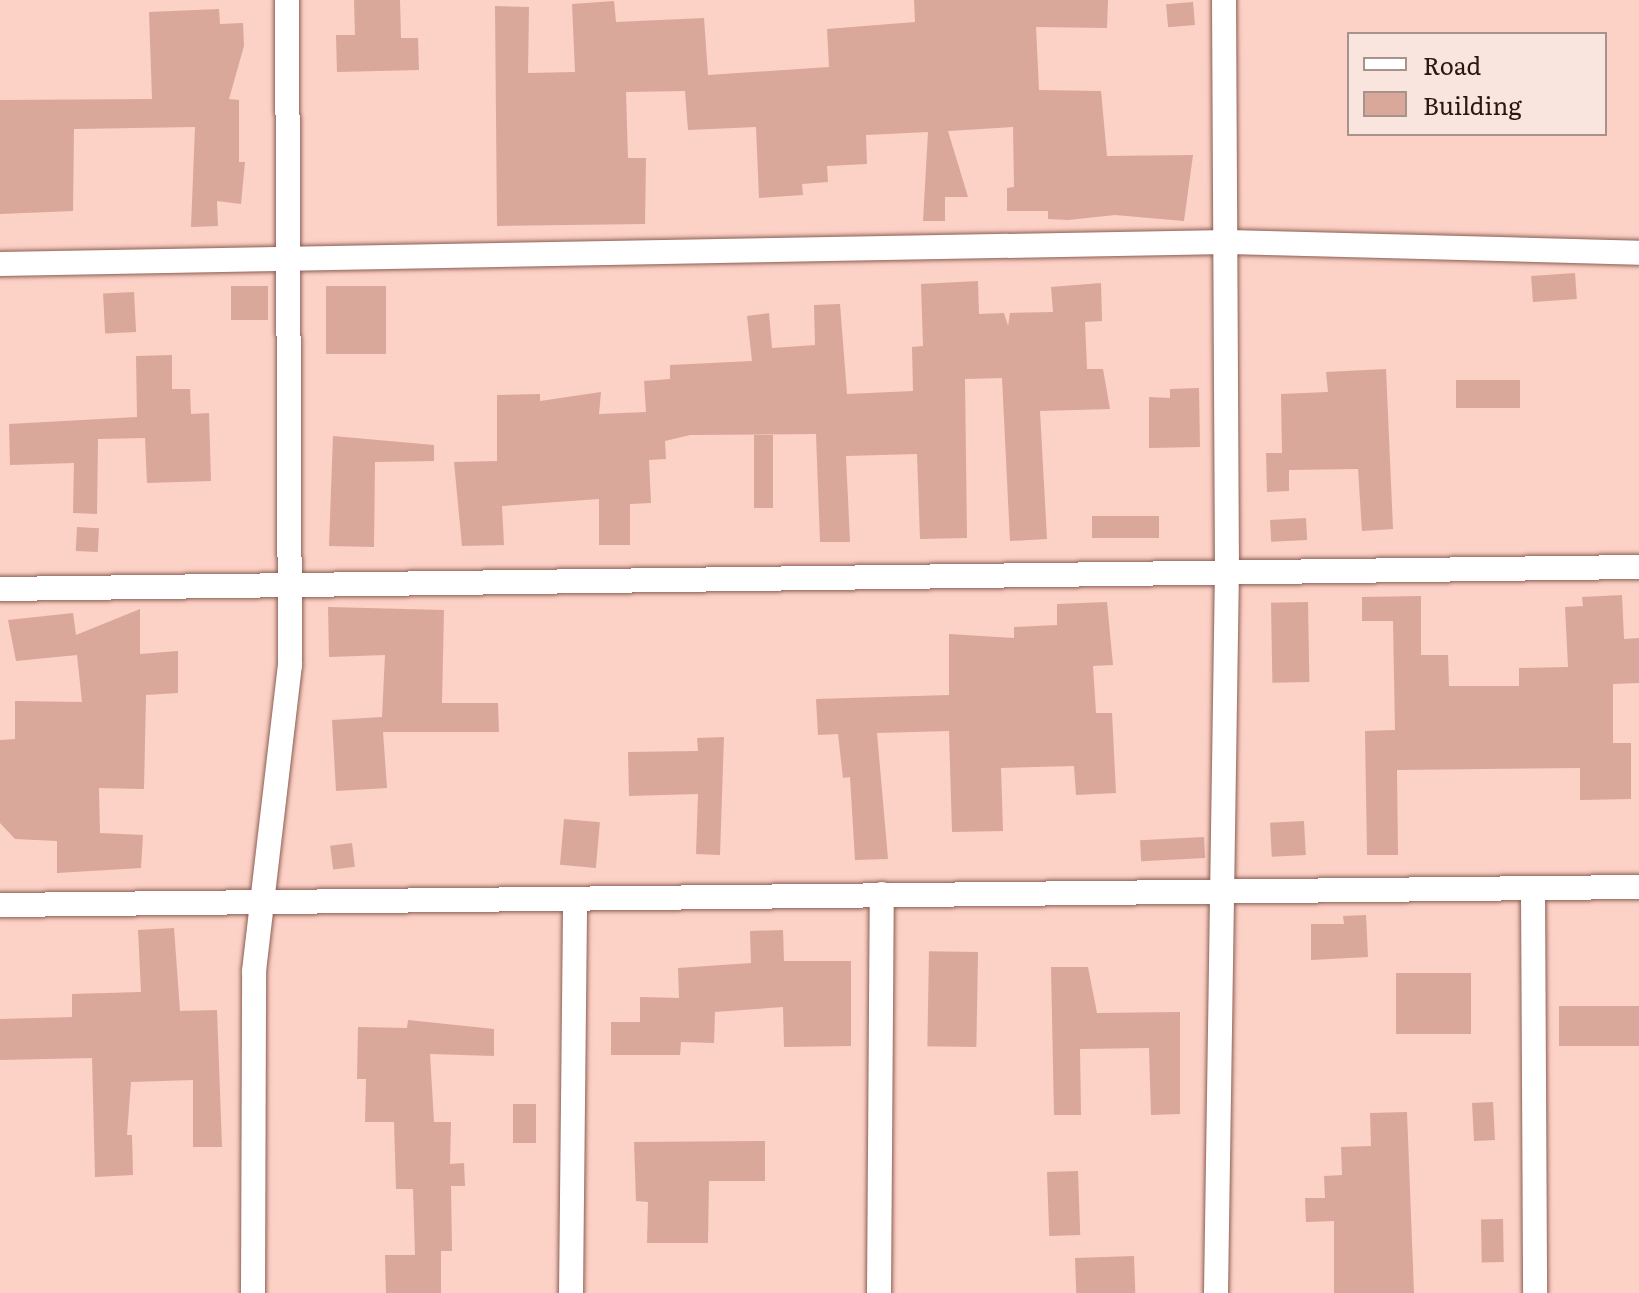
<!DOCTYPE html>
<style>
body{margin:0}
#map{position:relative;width:1639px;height:1293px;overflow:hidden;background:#fcd1c6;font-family:Literata,serif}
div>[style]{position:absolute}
.building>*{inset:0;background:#daa79b;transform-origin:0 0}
.roads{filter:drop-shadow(0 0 2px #8c5e53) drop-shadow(0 0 2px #8c5e53)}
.street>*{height:24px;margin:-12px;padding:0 12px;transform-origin:12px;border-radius:12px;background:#fff}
span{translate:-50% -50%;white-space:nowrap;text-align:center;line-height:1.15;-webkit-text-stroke:7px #fae4de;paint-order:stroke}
.legend{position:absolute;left:1347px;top:32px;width:260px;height:104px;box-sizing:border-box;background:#fae4de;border:2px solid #a7928c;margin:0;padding:10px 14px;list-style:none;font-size:24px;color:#2a1712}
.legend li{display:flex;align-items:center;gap:16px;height:40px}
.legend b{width:40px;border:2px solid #a7928c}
</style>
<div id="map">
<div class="building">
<div style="clip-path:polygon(354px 0,400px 0,401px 38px,418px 38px,419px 70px,337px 72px,336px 35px,355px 35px)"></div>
<div style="clip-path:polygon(914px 0,1108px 0,1107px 28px,1036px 27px,1039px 90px,1101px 91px,1107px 156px,1193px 155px,1184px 221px,1115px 215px,1068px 220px,1048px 219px,1048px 211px,1007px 211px,1007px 188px,1014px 187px,1013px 127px,948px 131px,968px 197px,945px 197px,945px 221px,923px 221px,928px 132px,866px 135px,867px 164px,827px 166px,828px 182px,802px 184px,803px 195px,759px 198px,756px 127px,688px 130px,685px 91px,626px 92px,628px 158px,646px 158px,645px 224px,497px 226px,495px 6px,529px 7px,528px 73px,575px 72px,572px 4px,614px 1px,616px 22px,704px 18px,708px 75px,829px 67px,827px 29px,915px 22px)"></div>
<div style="left:1193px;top:2px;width:23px;height:27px;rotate:85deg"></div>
<div style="clip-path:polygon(219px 9px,220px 24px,243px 23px,244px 46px,229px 99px,239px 100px,239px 162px,245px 162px,241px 204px,217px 201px,218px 226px,191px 227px,195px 127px,74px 129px,73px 211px,0 214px,0 100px,152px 99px,149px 12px)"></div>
<div style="left:1575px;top:273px;width:26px;height:44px;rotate:86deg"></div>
<div style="clip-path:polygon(978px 281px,979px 314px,1004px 313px,1008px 326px,1010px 313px,1053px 312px,1051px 287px,1101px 283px,1102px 321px,1085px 322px,1087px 369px,1103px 369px,1110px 409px,1040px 411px,1047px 539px,1010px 541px,1002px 378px,965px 379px,967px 538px,920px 539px,917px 454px,846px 456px,850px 542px,820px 542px,816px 434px,690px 435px,665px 441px,666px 459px,649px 460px,651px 503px,630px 504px,630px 545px,599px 545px,599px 499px,502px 506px,504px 545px,462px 546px,454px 462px,497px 461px,497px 395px,540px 394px,540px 401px,601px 392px,599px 414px,646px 412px,644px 381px,670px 379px,670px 365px,752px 361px,747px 316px,769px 313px,772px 348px,815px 345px,814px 305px,840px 304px,847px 394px,913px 391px,912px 347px,923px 346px,921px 284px)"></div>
<div style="left:268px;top:286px;width:34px;height:37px;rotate:90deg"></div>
<div style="left:386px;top:286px;width:68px;height:60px;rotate:90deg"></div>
<div style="left:134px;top:292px;width:40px;height:31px;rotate:87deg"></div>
<div style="clip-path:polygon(172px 355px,172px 389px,190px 389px,191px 414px,209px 413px,211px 481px,147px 483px,145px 438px,98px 439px,97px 514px,73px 513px,74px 463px,10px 465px,9px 424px,137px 417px,136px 356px)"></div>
<div style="clip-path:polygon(1386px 369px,1393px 529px,1362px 531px,1358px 469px,1289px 470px,1289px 491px,1267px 492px,1266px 453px,1282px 453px,1281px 394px,1328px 392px,1326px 372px)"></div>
<div style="left:1520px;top:380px;width:28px;height:64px;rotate:90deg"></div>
<div style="clip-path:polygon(1199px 388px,1200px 447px,1149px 448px,1149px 397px,1170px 398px,1170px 389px)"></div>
<div style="left:754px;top:435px;width:19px;height:73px"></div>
<div style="clip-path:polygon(333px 436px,434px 445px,434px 461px,375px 462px,374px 547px,329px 546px)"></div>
<div style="left:1159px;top:516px;width:22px;height:67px;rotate:90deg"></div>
<div style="left:1306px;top:518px;width:22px;height:36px;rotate:87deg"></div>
<div style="left:77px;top:527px;width:22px;height:24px;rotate:3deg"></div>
<div style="clip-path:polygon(1622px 595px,1624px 639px,1639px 638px,1639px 683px,1613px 684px,1613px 743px,1631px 743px,1631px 799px,1580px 800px,1580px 768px,1397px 770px,1398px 855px,1367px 855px,1365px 731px,1395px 730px,1393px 621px,1362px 621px,1362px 597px,1421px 596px,1421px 655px,1448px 655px,1449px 686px,1519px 686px,1519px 668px,1568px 667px,1565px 607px,1583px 606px,1582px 597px)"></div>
<div style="clip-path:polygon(1107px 602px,1113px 665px,1093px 666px,1096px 713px,1112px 713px,1116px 793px,1076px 795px,1074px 766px,1001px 768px,1003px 831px,952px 832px,949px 731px,877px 733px,888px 859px,855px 860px,850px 777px,843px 778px,838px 734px,818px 735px,816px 699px,949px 695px,949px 634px,1014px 638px,1014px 627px,1057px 625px,1057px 604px)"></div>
<div style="left:1308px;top:602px;width:80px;height:37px;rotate:89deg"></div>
<div style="clip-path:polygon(328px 607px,444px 610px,442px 703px,498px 703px,499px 732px,383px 732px,387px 788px,336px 791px,332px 720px,382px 717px,385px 655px,329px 657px)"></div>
<div style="clip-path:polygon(140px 609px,140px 654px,178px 651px,178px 693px,146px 695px,144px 789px,99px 788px,100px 833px,143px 835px,141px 868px,57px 873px,57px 841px,15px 839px,0 823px,0 740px,15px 739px,15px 701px,82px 702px,77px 655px,16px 661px,8px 620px,73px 613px,76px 635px)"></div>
<div style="clip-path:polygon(724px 737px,720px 855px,696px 854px,698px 794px,629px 796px,628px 752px,698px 751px,697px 738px)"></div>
<div style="left:564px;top:819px;width:36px;height:46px;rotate:5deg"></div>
<div style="left:1304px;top:821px;width:34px;height:34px;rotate:87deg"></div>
<div style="left:1204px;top:837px;width:21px;height:64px;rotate:87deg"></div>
<div style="left:352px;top:843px;width:24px;height:22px;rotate:83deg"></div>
<div style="clip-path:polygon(1366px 915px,1368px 957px,1311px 960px,1311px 924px,1344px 924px,1343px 916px)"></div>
<div style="clip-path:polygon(174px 928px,180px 1011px,217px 1010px,222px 1147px,193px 1147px,193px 1080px,131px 1082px,127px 1135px,132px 1135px,133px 1175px,95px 1177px,92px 1058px,0 1060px,0 1019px,72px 1017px,72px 994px,141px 992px,138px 930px)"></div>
<div style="clip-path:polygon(783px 930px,784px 961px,851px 961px,851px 1046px,784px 1047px,783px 1007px,715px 1012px,714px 1043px,681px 1042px,680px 1055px,611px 1055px,611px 1022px,640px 1022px,640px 997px,679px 998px,678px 968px,751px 963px,750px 931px)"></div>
<div style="left:978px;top:952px;width:95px;height:49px;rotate:91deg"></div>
<div style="clip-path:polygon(1051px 967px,1088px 967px,1097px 1013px,1180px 1012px,1180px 1114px,1151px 1115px,1149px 1048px,1080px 1049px,1081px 1115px,1054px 1115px)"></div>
<div style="left:1471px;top:973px;width:61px;height:75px;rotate:90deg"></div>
<div style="left:1639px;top:1006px;width:40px;height:80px;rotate:90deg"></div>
<div style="clip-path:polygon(408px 1020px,494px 1029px,494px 1056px,430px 1054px,434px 1122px,451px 1122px,450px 1164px,464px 1163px,465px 1186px,451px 1186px,452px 1251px,441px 1251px,441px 1293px,386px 1293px,385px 1255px,415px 1255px,413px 1189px,396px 1189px,394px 1122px,365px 1122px,366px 1079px,357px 1079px,358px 1027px,407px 1028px)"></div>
<div style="left:1493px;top:1102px;width:38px;height:21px;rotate:87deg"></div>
<div style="left:536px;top:1104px;width:39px;height:23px;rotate:90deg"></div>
<div style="clip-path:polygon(1407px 1112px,1414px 1293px,1334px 1293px,1334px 1221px,1306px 1222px,1305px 1198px,1325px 1198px,1324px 1176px,1342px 1175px,1341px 1147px,1371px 1146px,1370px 1113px)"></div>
<div style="clip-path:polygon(765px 1141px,765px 1181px,709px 1181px,708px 1243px,647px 1243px,648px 1202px,636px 1201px,634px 1142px)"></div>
<div style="left:1078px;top:1171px;width:64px;height:31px;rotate:88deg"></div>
<div style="left:1503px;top:1219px;width:43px;height:22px;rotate:89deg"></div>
<div style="left:1134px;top:1256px;width:37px;height:59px;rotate:88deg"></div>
</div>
<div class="roads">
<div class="street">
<div style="left:0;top:264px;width:1228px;rotate:-1.03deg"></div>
<div style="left:1228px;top:242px;width:411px;rotate:1.5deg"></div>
<div style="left:0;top:589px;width:1639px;rotate:-0.77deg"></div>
<div style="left:1533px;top:889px;width:404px;rotate:89.7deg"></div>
<div style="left:0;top:905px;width:1639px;rotate:-0.63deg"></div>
<div style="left:253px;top:1293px;width:322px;rotate:-89.8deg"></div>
<div style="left:254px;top:971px;width:308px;rotate:-83.3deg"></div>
<div style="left:290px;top:665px;width:665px;rotate:-90.26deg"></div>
<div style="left:571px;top:1293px;width:394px;rotate:-89.4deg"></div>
<div style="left:879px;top:1293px;width:399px;rotate:-89.6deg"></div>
<div style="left:1216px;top:1293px;width:721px;rotate:-89.13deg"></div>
<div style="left:1227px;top:572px;width:572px;rotate:-90.3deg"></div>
</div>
</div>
<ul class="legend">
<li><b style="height:10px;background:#fff"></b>Road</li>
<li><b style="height:22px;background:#daa79b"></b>Building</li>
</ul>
</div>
